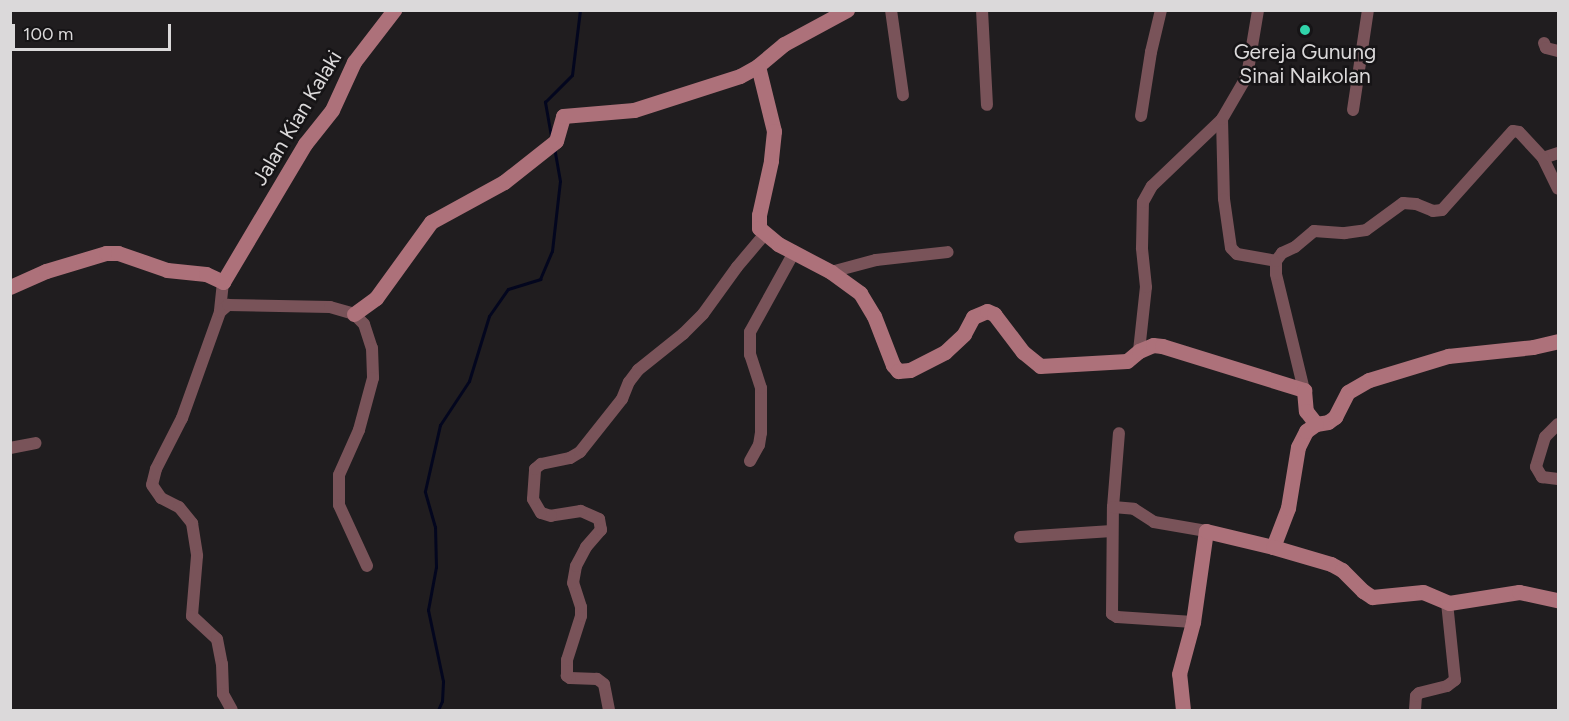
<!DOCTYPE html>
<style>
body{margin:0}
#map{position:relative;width:1569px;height:721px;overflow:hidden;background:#201d1f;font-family:Figtree,sans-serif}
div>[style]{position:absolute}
.stream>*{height:3px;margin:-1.5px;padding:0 1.5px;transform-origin:1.5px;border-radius:1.5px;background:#03061e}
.street>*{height:12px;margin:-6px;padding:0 6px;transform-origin:6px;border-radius:6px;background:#795359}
.secondary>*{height:15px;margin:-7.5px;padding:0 7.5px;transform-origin:7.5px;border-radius:7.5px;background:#ad717a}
.dots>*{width:16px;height:16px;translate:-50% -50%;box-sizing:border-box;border:3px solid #161416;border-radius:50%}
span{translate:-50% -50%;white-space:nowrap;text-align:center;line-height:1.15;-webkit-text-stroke:5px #161416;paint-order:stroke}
.poi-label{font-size:21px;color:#dbd9da}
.street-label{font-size:21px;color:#dbd9da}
.frame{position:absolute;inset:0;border:12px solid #dbd9da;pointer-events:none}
.scale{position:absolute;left:12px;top:24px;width:159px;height:27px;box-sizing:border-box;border:3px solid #dbd9da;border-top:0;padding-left:8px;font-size:18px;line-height:21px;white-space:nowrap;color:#dbd9da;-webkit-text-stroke:4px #161416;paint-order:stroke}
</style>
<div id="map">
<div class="stream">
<div style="left:551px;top:136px;width:35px;rotate:-100deg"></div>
<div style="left:545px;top:102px;width:38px;rotate:-45deg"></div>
<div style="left:572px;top:75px;width:65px;rotate:-83deg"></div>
<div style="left:438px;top:710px;width:10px;rotate:-66deg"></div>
<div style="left:442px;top:701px;width:20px;rotate:-87deg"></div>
<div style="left:443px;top:681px;width:73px;rotate:-101.9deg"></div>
<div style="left:428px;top:610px;width:44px;rotate:-79.5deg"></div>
<div style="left:436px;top:567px;width:40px;rotate:-91.4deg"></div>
<div style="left:435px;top:527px;width:37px;rotate:-106deg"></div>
<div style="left:425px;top:491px;width:68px;rotate:-77.2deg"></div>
<div style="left:440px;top:425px;width:53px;rotate:-56.6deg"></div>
<div style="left:469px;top:381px;width:68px;rotate:-72.9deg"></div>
<div style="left:489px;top:316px;width:33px;rotate:-55deg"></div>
<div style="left:508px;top:289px;width:34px;rotate:-17deg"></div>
<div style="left:540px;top:279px;width:30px;rotate:-67deg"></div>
<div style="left:552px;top:251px;width:70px;rotate:-83.5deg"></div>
<div style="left:560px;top:181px;width:34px;rotate:-100deg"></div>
</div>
<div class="street">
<div style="left:891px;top:10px;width:86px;rotate:82deg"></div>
<div style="left:982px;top:10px;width:95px;rotate:87deg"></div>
<div style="left:1544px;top:43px;width:5px;rotate:68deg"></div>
<div style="left:1546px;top:48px;width:12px;rotate:14deg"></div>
<div style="left:1353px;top:110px;width:101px;rotate:-81.5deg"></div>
<div style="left:1141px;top:116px;width:65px;rotate:-81.1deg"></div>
<div style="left:1151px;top:52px;width:43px;rotate:-76.6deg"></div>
<div style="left:1222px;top:119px;width:80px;rotate:88.6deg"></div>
<div style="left:1224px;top:199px;width:49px;rotate:81.9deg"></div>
<div style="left:1231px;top:248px;width:8px;rotate:45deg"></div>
<div style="left:1237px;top:254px;width:40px;rotate:10deg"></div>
<div style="left:1543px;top:158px;width:16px;rotate:-18deg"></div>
<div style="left:831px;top:272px;width:47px;rotate:-14.9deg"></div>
<div style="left:876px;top:260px;width:72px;rotate:-6.3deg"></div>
<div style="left:223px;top:282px;width:30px;rotate:96deg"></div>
<div style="left:220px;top:312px;width:113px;rotate:109.7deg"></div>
<div style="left:182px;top:418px;width:57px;rotate:117deg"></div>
<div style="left:156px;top:469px;width:16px;rotate:104deg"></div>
<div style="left:152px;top:485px;width:16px;rotate:55deg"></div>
<div style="left:161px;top:498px;width:20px;rotate:27deg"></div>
<div style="left:179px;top:507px;width:21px;rotate:51deg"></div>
<div style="left:192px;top:523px;width:33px;rotate:81deg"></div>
<div style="left:197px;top:556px;width:60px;rotate:94.8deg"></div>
<div style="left:192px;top:616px;width:34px;rotate:43deg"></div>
<div style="left:217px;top:639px;width:25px;rotate:79deg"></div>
<div style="left:222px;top:664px;width:30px;rotate:88deg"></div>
<div style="left:223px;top:694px;width:18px;rotate:61deg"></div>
<div style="left:220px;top:312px;width:11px;rotate:-41deg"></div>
<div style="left:228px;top:305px;width:102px;rotate:1.1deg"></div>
<div style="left:330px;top:307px;width:25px;rotate:16deg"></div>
<div style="left:354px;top:314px;width:14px;rotate:45deg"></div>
<div style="left:364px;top:324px;width:25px;rotate:72deg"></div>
<div style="left:372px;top:348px;width:30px;rotate:88deg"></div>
<div style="left:373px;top:378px;width:54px;rotate:105.1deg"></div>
<div style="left:359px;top:430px;width:49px;rotate:114deg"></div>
<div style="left:339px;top:475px;width:30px;rotate:90deg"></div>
<div style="left:339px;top:505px;width:67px;rotate:65.3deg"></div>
<div style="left:1139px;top:351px;width:64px;rotate:-83.8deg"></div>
<div style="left:1146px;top:287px;width:39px;rotate:-96deg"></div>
<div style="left:1142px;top:248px;width:46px;rotate:-88.8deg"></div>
<div style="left:1143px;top:202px;width:18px;rotate:-61deg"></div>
<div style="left:1152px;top:186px;width:97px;rotate:-43.7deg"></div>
<div style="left:1222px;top:119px;width:50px;rotate:-59.8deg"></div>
<div style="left:1247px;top:76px;width:67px;rotate:-80.5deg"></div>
<div style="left:1304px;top:390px;width:119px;rotate:-103.6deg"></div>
<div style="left:1276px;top:274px;width:13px;rotate:-90deg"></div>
<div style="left:1276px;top:261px;width:10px;rotate:-53deg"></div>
<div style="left:1282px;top:253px;width:14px;rotate:-25deg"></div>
<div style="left:1295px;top:247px;width:25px;rotate:-40deg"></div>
<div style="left:1314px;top:231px;width:31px;rotate:4deg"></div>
<div style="left:1345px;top:233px;width:21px;rotate:-8deg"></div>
<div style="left:1366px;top:230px;width:46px;rotate:-36.1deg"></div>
<div style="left:1403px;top:203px;width:13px;rotate:4deg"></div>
<div style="left:1416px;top:204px;width:18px;rotate:22deg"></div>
<div style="left:1433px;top:211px;width:9px;rotate:-6deg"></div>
<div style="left:1442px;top:210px;width:106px;rotate:-48.1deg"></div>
<div style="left:1513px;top:131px;width:6px;rotate:9deg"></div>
<div style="left:1519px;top:132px;width:35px;rotate:47deg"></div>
<div style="left:1543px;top:158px;width:34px;rotate:64deg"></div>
<div style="left:1558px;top:424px;width:18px;rotate:135deg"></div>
<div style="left:1545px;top:437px;width:31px;rotate:107deg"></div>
<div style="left:1536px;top:467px;width:12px;rotate:59deg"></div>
<div style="left:1542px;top:477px;width:16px;rotate:7deg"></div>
<div style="left:10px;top:448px;width:26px;rotate:-11deg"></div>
<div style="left:750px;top:461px;width:18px;rotate:-61deg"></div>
<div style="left:759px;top:445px;width:12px;rotate:-81deg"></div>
<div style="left:761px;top:433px;width:45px;rotate:-90deg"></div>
<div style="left:761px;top:388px;width:35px;rotate:-108deg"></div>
<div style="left:750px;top:355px;width:23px;rotate:-90deg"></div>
<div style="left:750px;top:332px;width:89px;rotate:-61.1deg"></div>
<div style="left:1113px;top:507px;width:74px;rotate:-85.4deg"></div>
<div style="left:1020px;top:537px;width:92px;rotate:-3.7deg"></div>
<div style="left:1193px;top:622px;width:76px;rotate:-176.2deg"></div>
<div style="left:1117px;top:617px;width:6px;rotate:-149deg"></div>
<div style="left:1112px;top:614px;width:107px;rotate:-89.5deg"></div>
<div style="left:1113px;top:507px;width:21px;rotate:5deg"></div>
<div style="left:1134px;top:509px;width:24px;rotate:33deg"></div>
<div style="left:1154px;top:522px;width:53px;rotate:9.8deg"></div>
<div style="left:609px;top:710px;width:26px;rotate:-101deg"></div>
<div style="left:604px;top:684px;width:9px;rotate:-144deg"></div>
<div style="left:597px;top:679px;width:27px;rotate:-178deg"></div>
<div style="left:570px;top:678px;width:4px;rotate:-146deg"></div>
<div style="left:567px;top:676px;width:16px;rotate:-90deg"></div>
<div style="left:567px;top:660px;width:46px;rotate:-72.3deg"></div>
<div style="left:581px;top:616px;width:9px;rotate:-90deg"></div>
<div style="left:581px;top:607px;width:25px;rotate:-108deg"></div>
<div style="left:573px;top:583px;width:17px;rotate:-80deg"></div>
<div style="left:576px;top:566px;width:21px;rotate:-62deg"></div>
<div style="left:586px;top:547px;width:23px;rotate:-49deg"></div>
<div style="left:601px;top:530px;width:11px;rotate:-100deg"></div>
<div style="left:599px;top:519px;width:20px;rotate:-156deg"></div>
<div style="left:581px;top:511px;width:30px;rotate:171deg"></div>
<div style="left:551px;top:516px;width:10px;rotate:-163deg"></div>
<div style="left:541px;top:513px;width:16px;rotate:-120deg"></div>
<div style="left:533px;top:499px;width:30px;rotate:-86deg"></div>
<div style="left:535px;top:469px;width:8px;rotate:-40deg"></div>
<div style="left:541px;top:464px;width:30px;rotate:-12deg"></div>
<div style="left:570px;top:458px;width:12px;rotate:-31deg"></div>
<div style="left:580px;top:452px;width:68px;rotate:-51.6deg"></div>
<div style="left:622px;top:399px;width:18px;rotate:-68deg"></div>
<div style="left:629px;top:382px;width:15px;rotate:-53deg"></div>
<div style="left:638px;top:370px;width:58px;rotate:-38.7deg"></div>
<div style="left:683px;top:334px;width:28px;rotate:-45deg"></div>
<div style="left:703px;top:314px;width:58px;rotate:-54.1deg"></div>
<div style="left:737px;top:267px;width:42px;rotate:-49.8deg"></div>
<div style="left:1415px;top:710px;width:14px;rotate:-86deg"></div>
<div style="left:1416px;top:696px;width:4px;rotate:-45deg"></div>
<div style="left:1419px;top:693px;width:29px;rotate:-14deg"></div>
<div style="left:1447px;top:686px;width:10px;rotate:-37deg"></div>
<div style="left:1455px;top:680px;width:78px;rotate:-95.9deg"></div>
</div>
<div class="secondary">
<div style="left:847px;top:10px;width:72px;rotate:151.6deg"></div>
<div style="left:784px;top:44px;width:34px;rotate:140deg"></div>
<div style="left:758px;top:66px;width:67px;rotate:76.2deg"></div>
<div style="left:774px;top:131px;width:30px;rotate:96deg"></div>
<div style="left:771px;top:161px;width:55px;rotate:102.5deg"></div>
<div style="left:759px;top:215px;width:13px;rotate:90deg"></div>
<div style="left:759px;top:228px;width:25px;rotate:40deg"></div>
<div style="left:778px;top:244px;width:60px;rotate:27.8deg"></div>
<div style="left:831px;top:272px;width:36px;rotate:36deg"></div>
<div style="left:860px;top:293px;width:27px;rotate:59deg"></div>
<div style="left:874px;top:316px;width:53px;rotate:68.8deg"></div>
<div style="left:893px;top:365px;width:8px;rotate:50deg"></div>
<div style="left:898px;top:371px;width:12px;rotate:-5deg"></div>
<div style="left:910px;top:370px;width:39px;rotate:-27deg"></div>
<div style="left:945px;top:352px;width:26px;rotate:-43deg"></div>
<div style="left:964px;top:334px;width:19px;rotate:-62deg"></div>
<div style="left:973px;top:317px;width:15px;rotate:-23deg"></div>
<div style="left:987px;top:311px;width:8px;rotate:23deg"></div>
<div style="left:994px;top:314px;width:48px;rotate:52.7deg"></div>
<div style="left:1023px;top:352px;width:22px;rotate:39deg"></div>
<div style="left:1040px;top:366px;width:87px;rotate:-3.3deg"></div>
<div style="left:1127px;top:361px;width:16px;rotate:-40deg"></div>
<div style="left:1139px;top:351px;width:15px;rotate:-23deg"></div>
<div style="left:1153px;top:345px;width:9px;rotate:6deg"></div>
<div style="left:1162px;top:346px;width:149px;rotate:17.2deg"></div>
<div style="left:1304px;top:390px;width:21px;rotate:85deg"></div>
<div style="left:1306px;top:411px;width:16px;rotate:52deg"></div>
<div style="left:1316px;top:424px;width:12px;rotate:-9deg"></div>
<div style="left:1328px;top:422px;width:9px;rotate:-36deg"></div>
<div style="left:1335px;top:417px;width:28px;rotate:-63deg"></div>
<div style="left:1348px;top:392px;width:24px;rotate:-30deg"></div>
<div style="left:1369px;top:380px;width:83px;rotate:-16.9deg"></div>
<div style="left:1448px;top:356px;width:85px;rotate:-6deg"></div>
<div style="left:1533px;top:347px;width:26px;rotate:-13deg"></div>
<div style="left:10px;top:287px;width:39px;rotate:-24deg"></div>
<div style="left:46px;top:271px;width:63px;rotate:-16.7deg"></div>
<div style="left:106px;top:253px;width:12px"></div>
<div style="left:118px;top:253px;width:52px;rotate:19.1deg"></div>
<div style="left:167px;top:270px;width:39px;rotate:6deg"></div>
<div style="left:206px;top:274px;width:19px;rotate:25deg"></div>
<div style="left:223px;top:282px;width:161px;rotate:-59.3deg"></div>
<div style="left:305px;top:144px;width:43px;rotate:-51.5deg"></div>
<div style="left:332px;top:110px;width:53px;rotate:-65.4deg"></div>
<div style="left:354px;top:62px;width:66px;rotate:-52.4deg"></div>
<div style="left:354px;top:314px;width:27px;rotate:-36deg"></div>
<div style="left:376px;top:298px;width:94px;rotate:-54.1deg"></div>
<div style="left:431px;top:222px;width:83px;rotate:-28.7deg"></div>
<div style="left:504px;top:182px;width:66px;rotate:-38.3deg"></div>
<div style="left:556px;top:141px;width:26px;rotate:-74deg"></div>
<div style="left:563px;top:116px;width:71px;rotate:-4.8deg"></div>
<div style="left:634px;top:110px;width:111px;rotate:-17.8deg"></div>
<div style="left:740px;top:76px;width:21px;rotate:-29deg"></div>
<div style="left:1273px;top:547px;width:42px;rotate:-69deg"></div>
<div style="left:1288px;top:508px;width:62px;rotate:-80.7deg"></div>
<div style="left:1298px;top:447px;width:18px;rotate:-63deg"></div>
<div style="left:1306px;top:431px;width:12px;rotate:-35deg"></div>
<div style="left:1183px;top:710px;width:36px;rotate:-96deg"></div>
<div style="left:1179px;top:674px;width:54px;rotate:-74.9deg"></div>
<div style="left:1193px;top:622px;width:92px;rotate:-81.9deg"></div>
<div style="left:1206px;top:531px;width:69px;rotate:13.4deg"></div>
<div style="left:1273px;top:547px;width:60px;rotate:16.3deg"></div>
<div style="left:1331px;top:564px;width:13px;rotate:29deg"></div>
<div style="left:1342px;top:570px;width:30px;rotate:45deg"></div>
<div style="left:1363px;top:591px;width:11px;rotate:34deg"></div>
<div style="left:1372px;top:597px;width:51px;rotate:-5.6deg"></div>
<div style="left:1423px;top:592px;width:28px;rotate:23deg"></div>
<div style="left:1449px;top:603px;width:71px;rotate:-8.9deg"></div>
<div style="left:1519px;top:592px;width:40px;rotate:12deg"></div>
</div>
<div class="dots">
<div style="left:1305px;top:30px;background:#30d4aa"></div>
</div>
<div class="poi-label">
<span style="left:1305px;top:64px">Gereja Gunung<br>Sinai Naikolan</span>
</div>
<div class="street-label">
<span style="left:297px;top:118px;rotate:-59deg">Jalan Kian Kalaki</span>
</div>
<div class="frame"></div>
<div class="scale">100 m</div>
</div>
